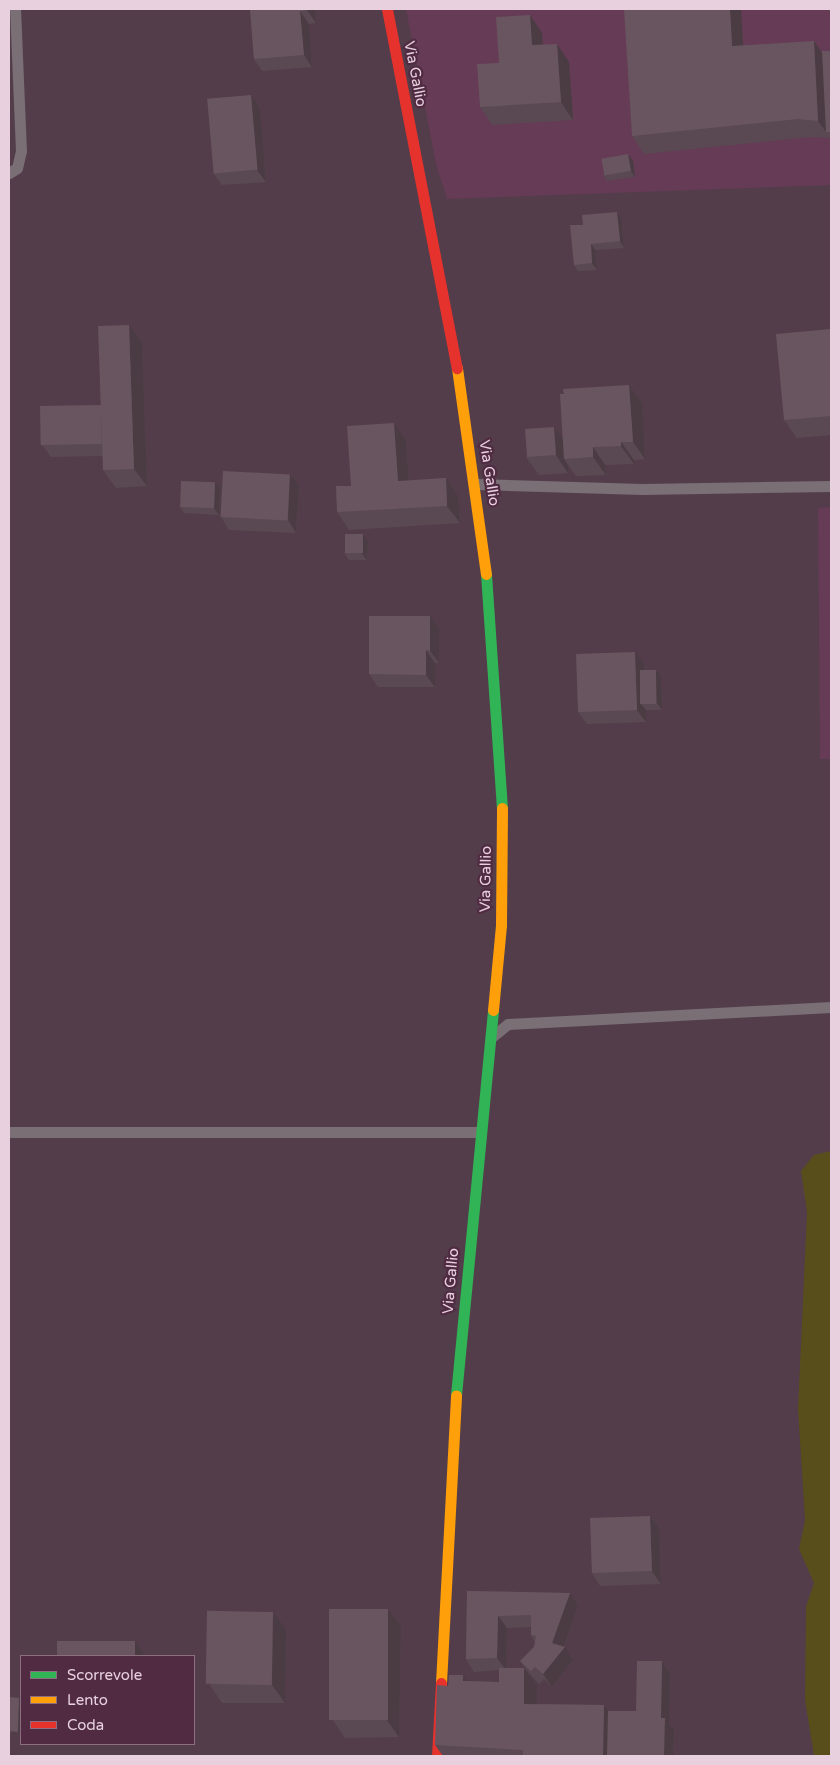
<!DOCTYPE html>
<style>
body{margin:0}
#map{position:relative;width:840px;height:1765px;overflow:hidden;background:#533d4b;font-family:"Varela Round",sans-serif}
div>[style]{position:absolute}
.built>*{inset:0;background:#653b55}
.green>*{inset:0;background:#574e1b}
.lane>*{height:11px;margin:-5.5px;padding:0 5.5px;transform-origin:5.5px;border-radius:5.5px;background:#796f75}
.fast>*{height:11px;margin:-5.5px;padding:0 5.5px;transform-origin:5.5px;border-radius:5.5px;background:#30b455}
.slow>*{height:11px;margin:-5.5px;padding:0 5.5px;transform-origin:5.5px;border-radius:5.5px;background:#ff9f0a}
.jam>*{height:11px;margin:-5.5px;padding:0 5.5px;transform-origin:5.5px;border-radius:5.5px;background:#e5322d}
.wall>*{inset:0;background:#5a4952;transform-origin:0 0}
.shaded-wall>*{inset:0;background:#4a3c42}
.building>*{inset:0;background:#69555f;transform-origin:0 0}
span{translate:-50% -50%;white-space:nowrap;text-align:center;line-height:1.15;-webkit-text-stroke:4.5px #502b42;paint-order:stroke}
.street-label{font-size:15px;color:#e8d0de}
.frame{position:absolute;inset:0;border:10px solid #e8d0de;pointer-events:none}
.legend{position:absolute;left:20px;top:1655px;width:175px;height:90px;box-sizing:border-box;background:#502b42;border:1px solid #8d6d80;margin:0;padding:6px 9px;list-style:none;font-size:15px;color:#e8d0de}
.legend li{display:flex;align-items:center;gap:10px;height:25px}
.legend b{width:25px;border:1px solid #8d6d80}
</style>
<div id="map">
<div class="built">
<div style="clip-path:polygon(406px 9px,831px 9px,831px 185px,447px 199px,436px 164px)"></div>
<div style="clip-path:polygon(831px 507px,831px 759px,820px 759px,818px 508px)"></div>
</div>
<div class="green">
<div style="clip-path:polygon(831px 1151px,831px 1756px,814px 1756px,805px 1700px,806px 1607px,814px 1583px,799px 1549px,805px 1520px,798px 1409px,807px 1212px,801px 1171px,814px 1155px)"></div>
</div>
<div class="lane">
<div style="left:9px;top:173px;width:9px;rotate:-32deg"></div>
<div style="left:17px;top:168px;width:17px;rotate:-77deg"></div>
<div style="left:21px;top:151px;width:142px;rotate:-92.4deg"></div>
<div style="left:476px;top:484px;width:166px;rotate:1.7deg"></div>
<div style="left:642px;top:489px;width:189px;rotate:-0.9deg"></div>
<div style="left:493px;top:1036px;width:19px;rotate:-39deg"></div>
<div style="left:508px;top:1024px;width:323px;rotate:-3deg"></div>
<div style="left:9px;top:1132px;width:471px"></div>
</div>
<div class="fast">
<div style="left:486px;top:574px;width:235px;rotate:86.1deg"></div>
<div style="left:456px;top:1395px;width:387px;rotate:-84.5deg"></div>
</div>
<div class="slow">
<div style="left:457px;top:368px;width:208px;rotate:82deg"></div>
<div style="left:493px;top:1010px;width:85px;rotate:-84.6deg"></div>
<div style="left:501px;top:925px;width:117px;rotate:-89.5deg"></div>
<div style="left:441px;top:1683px;width:288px;rotate:-87deg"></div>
</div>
<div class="jam">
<div style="left:387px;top:9px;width:366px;rotate:79deg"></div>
<div style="left:437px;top:1756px;width:73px;rotate:-86.9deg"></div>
</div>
<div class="wall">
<div style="clip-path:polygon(250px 9px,315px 9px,316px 23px,309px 24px,312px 67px,262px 71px,254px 59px)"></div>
<div style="clip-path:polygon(741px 9px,743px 45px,822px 53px,831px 51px,831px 138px,810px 137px,644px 154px,632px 136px)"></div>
<div style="clip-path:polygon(530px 15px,542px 33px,543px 45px,569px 62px,573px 120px,492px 125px,480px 107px,499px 63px)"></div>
<div style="clip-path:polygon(251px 95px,260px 108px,266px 182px,222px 185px,213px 173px)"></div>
<div style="clip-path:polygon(633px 161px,635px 177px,607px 181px,603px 175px)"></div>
<div style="clip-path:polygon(621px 218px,624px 248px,595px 250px,597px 270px,578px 271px,574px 265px,583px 225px)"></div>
<div style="clip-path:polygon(129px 325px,142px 343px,147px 486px,116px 488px,103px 470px,103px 456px,51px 457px,42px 445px,101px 405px)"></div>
<div style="clip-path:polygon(831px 329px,831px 435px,797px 438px,784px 420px)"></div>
<div style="clip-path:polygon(629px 385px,642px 403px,645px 459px,634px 460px,634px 464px,605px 465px,606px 475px,576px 476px,568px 465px,568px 473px,539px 475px,526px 457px,562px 439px)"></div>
<div style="clip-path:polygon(406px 441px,409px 481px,446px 478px,458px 496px,460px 523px,349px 530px,337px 512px,351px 486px)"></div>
<div style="clip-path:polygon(215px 482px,220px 488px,219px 515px,184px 513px,180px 507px)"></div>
<div style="clip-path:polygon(299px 486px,296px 533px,229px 530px,221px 517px)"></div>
<div style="clip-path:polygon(368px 541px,367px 560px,349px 560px,344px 553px)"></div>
<div style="clip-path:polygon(439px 629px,439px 663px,435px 663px,435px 687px,378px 687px,369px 674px)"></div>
<div style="clip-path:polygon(644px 664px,644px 670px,661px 676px,662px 710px,646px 710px,646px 722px,587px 724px,578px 712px)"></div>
<div style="clip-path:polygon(650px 1516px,659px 1528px,661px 1584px,600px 1586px,592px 1573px)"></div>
<div style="clip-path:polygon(467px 1591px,570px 1593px,578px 1605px,564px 1647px,573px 1660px,552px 1687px,544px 1679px,539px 1684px,529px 1673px,520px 1661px,534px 1647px,535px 1642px,531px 1635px,531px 1627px,507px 1628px,506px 1668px,524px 1668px,537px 1686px,536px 1704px,604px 1705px,608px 1711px,636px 1711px,662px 1661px,670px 1673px,669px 1724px,674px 1730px,673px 1756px,443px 1756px,435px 1745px,448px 1686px,463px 1675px,467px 1681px,499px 1682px,499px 1670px,474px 1672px,466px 1659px)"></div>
<div style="clip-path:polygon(388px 1609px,401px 1626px,399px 1737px,345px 1738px,333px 1720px)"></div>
<div style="clip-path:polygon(286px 1630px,285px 1703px,222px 1703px,210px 1685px)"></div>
<div style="left:9px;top:1697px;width:13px;height:41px;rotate:18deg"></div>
</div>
<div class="shaded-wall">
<div style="clip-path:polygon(307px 9px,315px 9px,316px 23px,307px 10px)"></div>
<div style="clip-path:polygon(730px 9px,741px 9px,744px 64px,732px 46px)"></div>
<div style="clip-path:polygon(300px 11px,309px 24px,312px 67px,304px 55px)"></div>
<div style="clip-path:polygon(530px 15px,542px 33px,544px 63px,532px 45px)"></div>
<div style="clip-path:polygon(814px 41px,826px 59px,826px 132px,818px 121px)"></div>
<div style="clip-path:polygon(557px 44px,569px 62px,573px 120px,561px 102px)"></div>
<div style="clip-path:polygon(251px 95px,260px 108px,266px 182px,257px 170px)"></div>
<div style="clip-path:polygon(628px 154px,633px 161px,635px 177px,631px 171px)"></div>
<div style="clip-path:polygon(617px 212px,621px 218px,624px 248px,620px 241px)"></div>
<div style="clip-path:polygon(591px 244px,595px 250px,597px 270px,592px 263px)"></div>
<div style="clip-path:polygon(129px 325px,142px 343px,147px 486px,134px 469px)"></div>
<div style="clip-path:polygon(629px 385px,642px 403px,645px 459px,633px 442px)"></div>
<div style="clip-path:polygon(394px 423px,406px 441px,410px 499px,398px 481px)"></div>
<div style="clip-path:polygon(554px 427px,567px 445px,564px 459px,568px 465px,568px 473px,556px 455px)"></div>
<div style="clip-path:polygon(621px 442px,634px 460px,634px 464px,621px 446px)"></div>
<div style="clip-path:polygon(593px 447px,605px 465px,606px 475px,593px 457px)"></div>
<div style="clip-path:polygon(290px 474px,299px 486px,296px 533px,288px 520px)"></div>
<div style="clip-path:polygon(446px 478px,458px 496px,460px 523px,447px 506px)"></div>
<div style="clip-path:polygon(215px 482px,220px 488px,219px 515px,214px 508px)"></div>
<div style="clip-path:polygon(363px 534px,368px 541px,367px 560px,362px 554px)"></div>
<div style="clip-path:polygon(430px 616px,439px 629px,439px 663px,430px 651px)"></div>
<div style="clip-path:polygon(426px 650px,435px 663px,435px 687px,426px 675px)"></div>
<div style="clip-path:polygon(635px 652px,644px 664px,645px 704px,641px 704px,646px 710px,646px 722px,637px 710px)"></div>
<div style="clip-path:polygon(656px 670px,661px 676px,662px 710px,657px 703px)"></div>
<div style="clip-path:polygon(650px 1516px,659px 1528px,661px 1584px,652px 1571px)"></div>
<div style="clip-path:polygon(570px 1593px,578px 1605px,563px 1649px,565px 1647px,573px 1660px,552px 1687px,543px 1674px,552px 1643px)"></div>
<div style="clip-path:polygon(388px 1609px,401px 1626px,399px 1737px,386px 1719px)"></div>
<div style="clip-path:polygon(273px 1612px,286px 1630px,285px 1703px,272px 1685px)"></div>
<div style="clip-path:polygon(498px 1616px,507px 1628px,506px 1670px,497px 1658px)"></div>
<div style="clip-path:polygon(135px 1641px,145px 1656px,135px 1656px)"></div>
<div style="clip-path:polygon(662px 1661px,670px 1673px,669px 1724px,674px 1730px,673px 1756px,664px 1756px,661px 1718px)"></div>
<div style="clip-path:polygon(524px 1668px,537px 1686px,536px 1722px,524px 1704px)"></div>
<div style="clip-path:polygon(463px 1675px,476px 1693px,463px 1681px)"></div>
<div style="clip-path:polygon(19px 1698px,21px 1701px,21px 1736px,18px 1732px)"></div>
<div style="clip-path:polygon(604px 1705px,617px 1723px,616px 1756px,603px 1756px)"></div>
</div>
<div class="building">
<div style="clip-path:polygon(250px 9px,307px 9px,307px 10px,300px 11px,304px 55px,254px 59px)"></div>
<div style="clip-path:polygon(624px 9px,730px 9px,732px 46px,814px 41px,818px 121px,798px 119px,632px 136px)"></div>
<div style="clip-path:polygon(530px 15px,532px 45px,557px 44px,561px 102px,480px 107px,477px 64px,499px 63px,496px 17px)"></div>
<div style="clip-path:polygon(822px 51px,831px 51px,831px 132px,826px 132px)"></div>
<div style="left:251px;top:95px;width:75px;height:44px;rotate:85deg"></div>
<div style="left:628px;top:154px;width:17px;height:27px;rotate:80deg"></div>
<div style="clip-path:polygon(617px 212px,620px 241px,591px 244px,592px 263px,574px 265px,570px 225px,583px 225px,582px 215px)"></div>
<div style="left:129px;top:325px;width:144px;height:31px;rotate:88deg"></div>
<div style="clip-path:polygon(831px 329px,831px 416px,784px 420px,776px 334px)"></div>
<div style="clip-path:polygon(629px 385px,633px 442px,621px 442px,621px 446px,593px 447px,593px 457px,564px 459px,560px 394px,564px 394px,563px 389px)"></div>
<div style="left:101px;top:405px;width:39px;height:61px;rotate:89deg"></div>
<div style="clip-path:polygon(394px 423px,398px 481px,446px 478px,447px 506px,337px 512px,336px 486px,351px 486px,347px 426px)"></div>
<div style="left:554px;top:427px;width:28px;height:29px;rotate:86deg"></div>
<div style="left:223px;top:471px;width:67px;height:46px;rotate:3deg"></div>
<div style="left:181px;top:481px;width:34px;height:26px;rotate:2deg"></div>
<div style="left:345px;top:534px;width:18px;height:19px"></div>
<div style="clip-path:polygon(369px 616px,430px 616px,430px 651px,426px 650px,426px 675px,369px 674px)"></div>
<div style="left:635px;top:652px;width:58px;height:59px;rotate:88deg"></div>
<div style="left:640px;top:670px;width:16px;height:34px"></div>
<div style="left:650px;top:1516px;width:55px;height:60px;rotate:88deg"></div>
<div style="clip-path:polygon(467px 1591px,570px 1593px,552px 1643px,565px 1647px,543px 1674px,535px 1667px,531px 1671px,520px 1661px,534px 1647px,536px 1636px,531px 1635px,531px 1615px,498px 1616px,497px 1658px,466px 1659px)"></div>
<div style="left:329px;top:1609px;width:59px;height:111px"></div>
<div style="left:273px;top:1612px;width:73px;height:66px;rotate:91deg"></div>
<div style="left:135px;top:1641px;width:15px;height:78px;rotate:90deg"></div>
<div style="clip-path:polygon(637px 1661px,662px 1661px,661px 1718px,665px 1718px,664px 1756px,607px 1756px,608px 1711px,636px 1711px)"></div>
<div style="clip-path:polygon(499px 1668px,524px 1668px,524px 1704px,604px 1705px,603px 1756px,523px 1756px,523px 1750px,435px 1745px,437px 1685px,448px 1686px,449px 1675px,463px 1675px,463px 1681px,499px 1682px)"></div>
<div style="clip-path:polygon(9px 1697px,19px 1698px,18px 1732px,9px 1731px)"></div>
</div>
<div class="street-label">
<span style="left:415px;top:74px;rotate:79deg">Via Gallio</span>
<span style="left:489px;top:473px;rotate:81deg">Via Gallio</span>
<span style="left:486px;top:879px;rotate:-89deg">Via Gallio</span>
<span style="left:451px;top:1281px;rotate:-85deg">Via Gallio</span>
</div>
<div class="frame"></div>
<ul class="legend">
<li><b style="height:6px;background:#30b455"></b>Scorrevole</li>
<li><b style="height:6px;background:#ff9f0a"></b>Lento</li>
<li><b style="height:6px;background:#e5322d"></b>Coda</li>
</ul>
</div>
